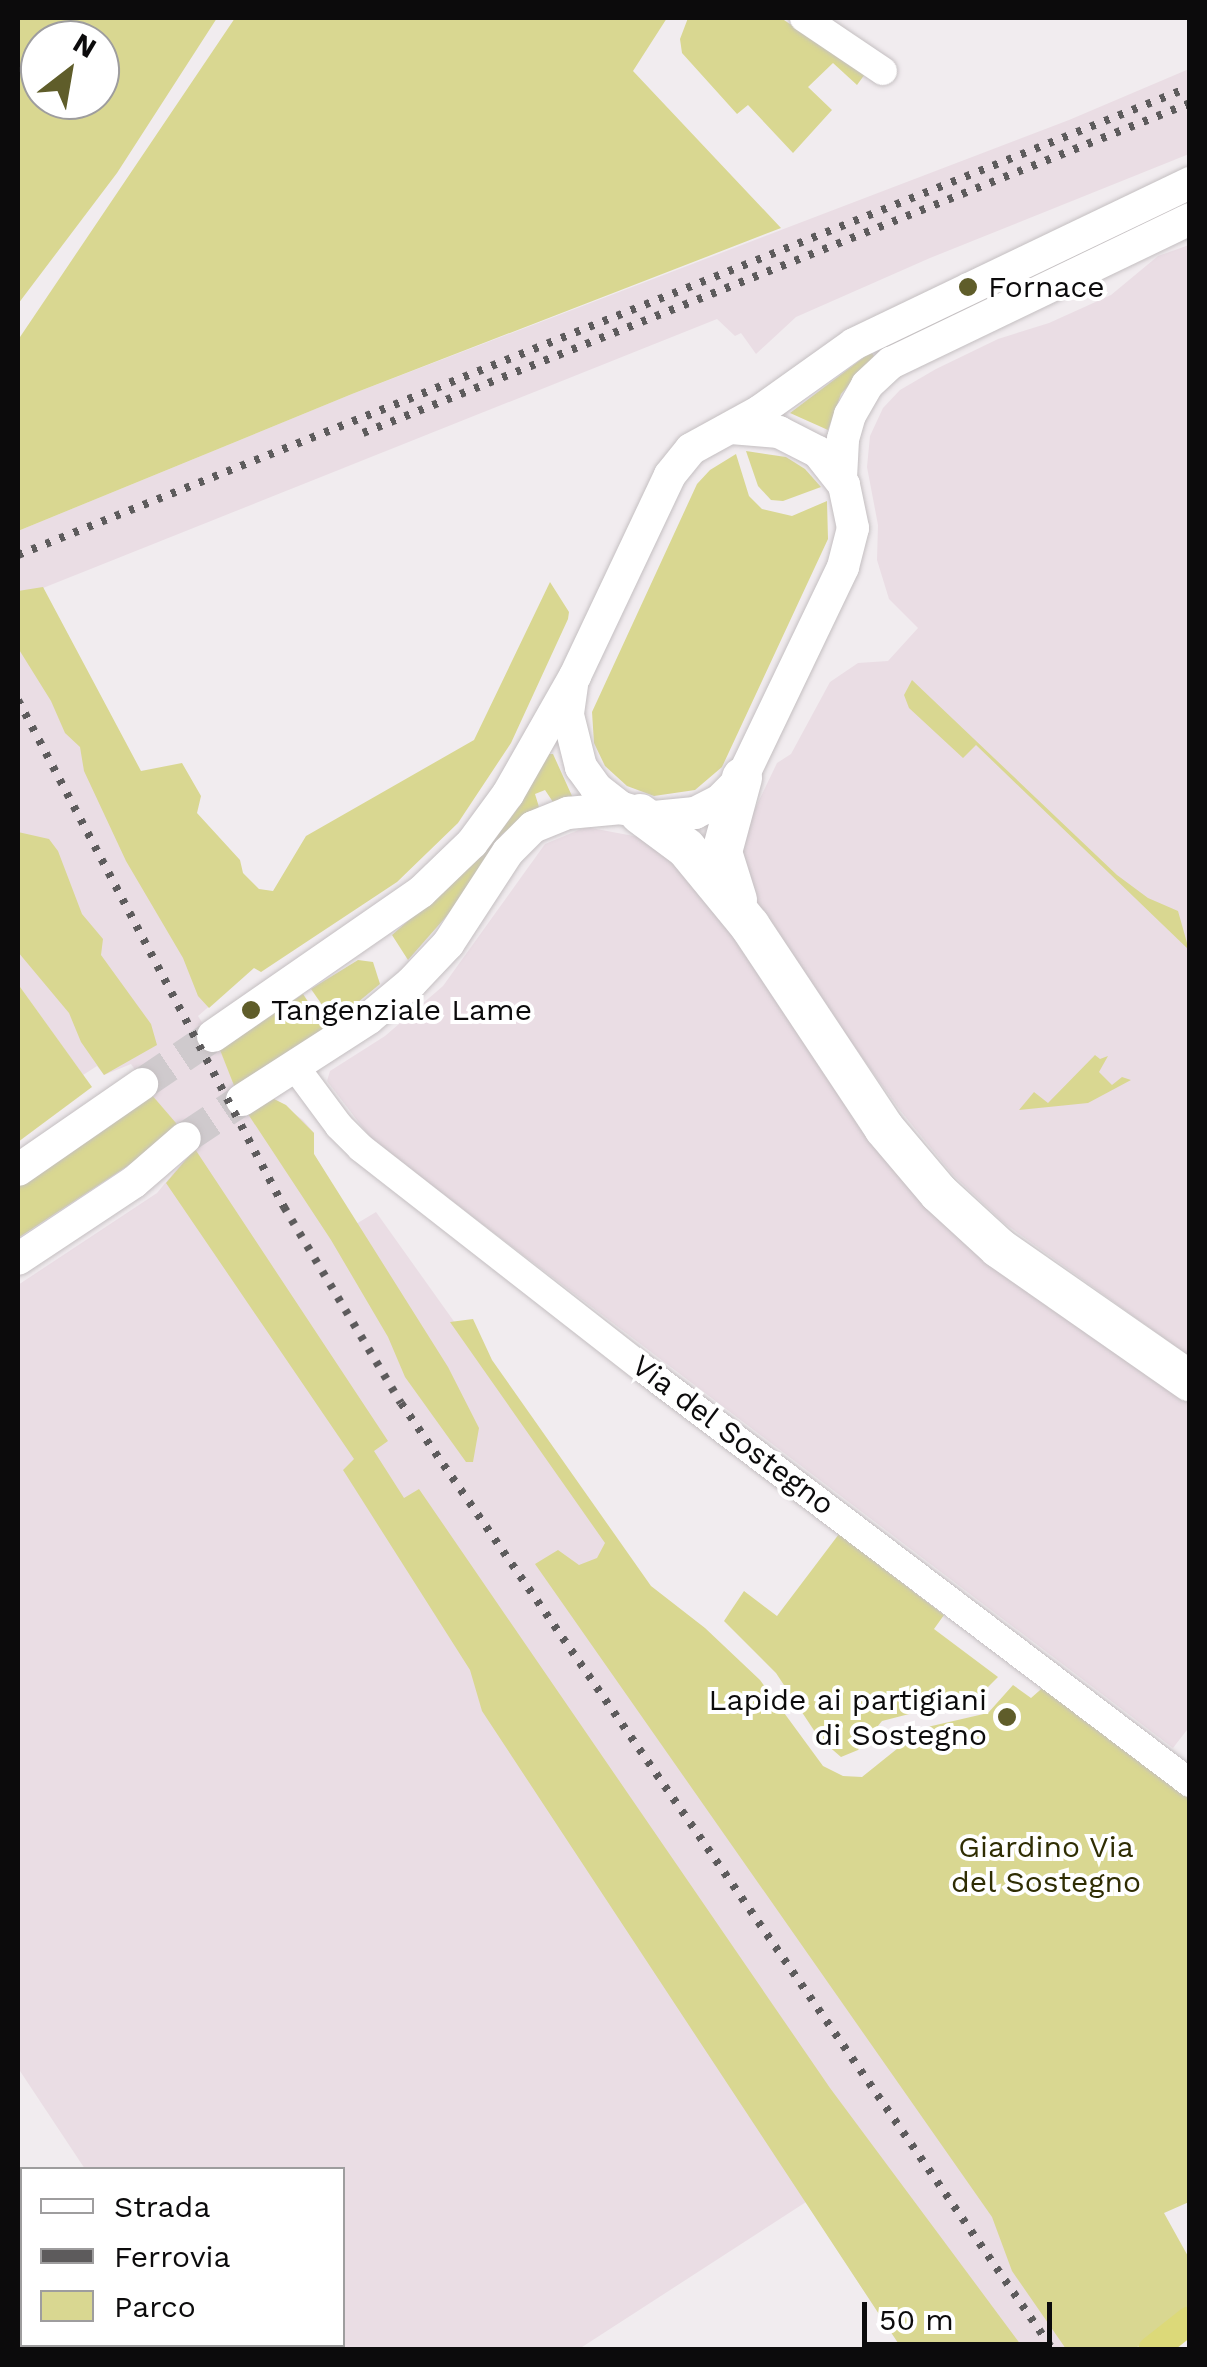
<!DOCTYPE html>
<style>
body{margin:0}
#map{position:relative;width:1207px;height:2367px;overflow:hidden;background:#f1ecef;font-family:"Work Sans",sans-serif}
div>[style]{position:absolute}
.built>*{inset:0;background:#eadde4}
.green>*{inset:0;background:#d9d791}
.canal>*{height:28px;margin:-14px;padding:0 14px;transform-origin:14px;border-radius:14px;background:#dcd979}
.major-tunnel>*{height:32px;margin-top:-16px;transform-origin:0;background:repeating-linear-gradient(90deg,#cfcacd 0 32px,transparent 0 48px)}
.roads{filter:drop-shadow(0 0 2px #c4bfc1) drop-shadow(0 0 2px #c4bfc1)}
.minor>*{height:28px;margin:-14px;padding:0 14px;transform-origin:14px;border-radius:14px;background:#fff}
.major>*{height:32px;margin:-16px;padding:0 16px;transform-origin:16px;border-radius:16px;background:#fff}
.highway>*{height:40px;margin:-20px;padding:0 20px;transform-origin:20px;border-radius:20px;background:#fff}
.rail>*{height:8px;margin-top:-4px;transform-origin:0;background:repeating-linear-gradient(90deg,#5d5b5c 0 5px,transparent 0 15px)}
.dots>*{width:28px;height:28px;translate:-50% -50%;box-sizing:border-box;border:5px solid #fff;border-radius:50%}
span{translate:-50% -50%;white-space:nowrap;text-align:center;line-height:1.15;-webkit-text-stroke:8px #fff;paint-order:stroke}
.poi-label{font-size:30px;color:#0c0b0c}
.left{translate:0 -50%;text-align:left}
.right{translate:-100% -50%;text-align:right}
.street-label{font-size:30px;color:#0c0b0c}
.park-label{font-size:30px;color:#2f2d03}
.frame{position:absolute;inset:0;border:20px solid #0c0b0c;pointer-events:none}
.legend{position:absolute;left:20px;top:2167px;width:325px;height:180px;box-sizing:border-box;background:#fff;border:2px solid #9e9d9e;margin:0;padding:12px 18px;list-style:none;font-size:30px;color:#0c0b0c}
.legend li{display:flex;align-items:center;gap:20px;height:50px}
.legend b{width:50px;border:2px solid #9e9d9e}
.north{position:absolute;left:20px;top:20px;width:100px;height:100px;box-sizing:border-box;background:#fff;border:2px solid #9e9d9e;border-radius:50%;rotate:31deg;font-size:28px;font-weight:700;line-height:40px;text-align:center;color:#0c0b0c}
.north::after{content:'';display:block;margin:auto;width:35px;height:45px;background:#5f5d2a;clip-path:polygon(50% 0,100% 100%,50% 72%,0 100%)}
.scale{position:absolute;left:862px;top:2302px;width:190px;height:45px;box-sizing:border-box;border:5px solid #0c0b0c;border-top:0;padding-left:12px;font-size:30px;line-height:35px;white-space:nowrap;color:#0c0b0c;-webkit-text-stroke:8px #fff;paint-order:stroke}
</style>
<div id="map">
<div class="built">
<div style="clip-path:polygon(1189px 69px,1189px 154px,930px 258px,796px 317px,756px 354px,741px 333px,735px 336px,717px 319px,43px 588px,244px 976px,198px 1016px,220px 1050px,248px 1114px,274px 1099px,303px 1120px,314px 1133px,314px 1154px,356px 1224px,376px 1212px,833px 1853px,1066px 2349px,902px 2349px,806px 2202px,579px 2349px,204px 2349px,201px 2345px,342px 2344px,342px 2170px,85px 2169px,18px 2068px,18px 1285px,157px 1193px,190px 1153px,154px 1136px,156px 1100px,131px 1064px,104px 1075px,97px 1066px,83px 1075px,18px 984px,18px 531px,352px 394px,1069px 120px)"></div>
<div style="clip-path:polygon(1189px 245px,1189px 1356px,1004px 1223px,953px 1175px,899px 1109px,759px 913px,743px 881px,742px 836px,777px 763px,791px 754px,830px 682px,858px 663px,888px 661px,918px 628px,889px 599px,877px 560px,878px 525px,867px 467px,870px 436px,883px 408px,900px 390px,936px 369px,998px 339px,1049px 323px,1111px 295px,1158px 256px)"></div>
<div style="clip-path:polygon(586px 827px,644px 838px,681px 857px,870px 1124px,1189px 1400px,1190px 1726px,1173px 1748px,431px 1185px,370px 1137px,327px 1081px,330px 1071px,385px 1036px,443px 986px,545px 844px)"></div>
</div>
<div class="green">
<div style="clip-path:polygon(evenodd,18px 18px,217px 18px,117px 173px,18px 304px,18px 18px,40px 40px,100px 40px,100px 100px,40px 100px,40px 40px)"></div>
<div style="clip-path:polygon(235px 18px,667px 18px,633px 71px,781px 228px,352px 394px,18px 531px,18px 340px)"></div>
<div style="clip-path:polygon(688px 18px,781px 18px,865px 74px,857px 85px,833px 63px,808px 87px,832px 110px,793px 153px,748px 105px,737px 114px,682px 53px,680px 39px)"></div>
<div style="clip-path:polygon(871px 352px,874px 356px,841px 394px,828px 430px,790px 413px)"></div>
<div style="clip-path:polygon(746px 451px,786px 457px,805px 469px,821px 487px,783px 501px,771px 500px,758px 486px)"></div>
<div style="clip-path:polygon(736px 454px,749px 496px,762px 509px,792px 516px,827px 501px,828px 539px,722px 767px,695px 790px,654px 796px,627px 786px,605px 766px,594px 743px,592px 712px,697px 484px,710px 470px)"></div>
<div style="clip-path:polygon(550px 582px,569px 612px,568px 619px,511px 743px,458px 823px,397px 882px,261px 972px,254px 968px,209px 1008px,198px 996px,183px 958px,126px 861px,84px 771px,80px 747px,65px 733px,51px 701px,18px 648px,18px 591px,43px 587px,141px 771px,182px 763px,201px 796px,197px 813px,240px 860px,243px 873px,259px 889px,273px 891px,306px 836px,474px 740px)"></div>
<div style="clip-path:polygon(912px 680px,1117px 875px,1148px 898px,1178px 911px,1189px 950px,976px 745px,963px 758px,909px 708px,904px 695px)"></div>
<div style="clip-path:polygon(548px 754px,553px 754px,572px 796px,553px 802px,545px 790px,535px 794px,539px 807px,502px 834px,451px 911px,408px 960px,392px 935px,483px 855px,520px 805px)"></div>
<div style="clip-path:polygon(18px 832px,49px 839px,58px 851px,82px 914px,103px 939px,101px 955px,151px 1024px,157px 1045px,104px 1075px,81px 1042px,69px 1013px,18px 952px)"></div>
<div style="clip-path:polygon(358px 960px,373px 962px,380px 984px,334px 1022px,311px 989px)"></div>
<div style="clip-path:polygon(18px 984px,92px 1087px,18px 1142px)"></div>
<div style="clip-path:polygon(303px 994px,326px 1029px,237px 1093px,220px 1050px)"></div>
<div style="clip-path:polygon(1095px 1055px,1100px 1059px,1108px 1056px,1099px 1072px,1112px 1085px,1122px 1077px,1131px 1080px,1088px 1103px,1019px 1110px,1034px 1092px,1048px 1103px)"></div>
<div style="clip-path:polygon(151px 1094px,182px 1130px,18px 1238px,18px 1187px)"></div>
<div style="clip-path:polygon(274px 1099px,286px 1105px,314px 1133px,314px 1154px,448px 1367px,479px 1428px,473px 1462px,466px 1462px,405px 1377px,388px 1337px,331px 1240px,248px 1114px)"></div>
<div style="clip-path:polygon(195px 1149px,388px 1441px,374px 1451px,404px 1498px,419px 1489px,830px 2088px,1024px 2349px,902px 2349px,482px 1711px,470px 1670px,343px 1470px,354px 1459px,166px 1183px)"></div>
<div style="clip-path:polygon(473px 1319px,492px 1360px,651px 1586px,705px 1628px,760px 1680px,823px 1766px,843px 1776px,862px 1777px,923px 1728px,988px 1713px,1013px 1685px,1031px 1698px,1047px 1684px,1189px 1795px,1189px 2202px,1164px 2213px,1189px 2258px,1189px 2310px,1169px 2320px,1135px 2349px,1066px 2349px,1012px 2271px,992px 2217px,535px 1564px,558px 1550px,579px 1565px,597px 1558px,605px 1543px,450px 1322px)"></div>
<div style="clip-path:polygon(839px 1534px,944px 1615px,934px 1629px,998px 1677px,979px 1696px,882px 1721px,858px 1750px,841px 1757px,819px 1738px,776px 1673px,724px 1621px,744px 1591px,777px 1616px)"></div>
</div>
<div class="canal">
<div style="left:1152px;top:2350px;width:48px;rotate:-38.3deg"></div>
</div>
<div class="major-tunnel">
<div style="left:142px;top:1084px;width:86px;rotate:-34.1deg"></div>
<div style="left:185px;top:1138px;width:69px;rotate:-33.7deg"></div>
</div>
<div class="roads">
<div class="minor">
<div style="left:804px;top:18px;width:95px;rotate:33.9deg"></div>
<div style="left:296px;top:1068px;width:72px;rotate:53.4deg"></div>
<div style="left:339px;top:1126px;width:31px;rotate:45deg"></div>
<div style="left:361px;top:1148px;width:360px;rotate:38deg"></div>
<div style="left:645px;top:1370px;width:684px;rotate:37.15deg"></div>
</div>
<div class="major">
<div style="left:841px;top:478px;width:39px;rotate:-87deg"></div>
<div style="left:843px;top:439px;width:25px;rotate:-74deg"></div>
<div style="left:850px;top:415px;width:34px;rotate:-60deg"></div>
<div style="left:867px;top:385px;width:33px;rotate:-43deg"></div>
<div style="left:891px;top:363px;width:332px;rotate:-25.7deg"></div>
<div style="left:572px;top:685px;width:30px;rotate:98deg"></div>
<div style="left:568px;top:715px;width:54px;rotate:76deg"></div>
<div style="left:581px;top:767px;width:26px;rotate:54deg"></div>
<div style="left:596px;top:788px;width:33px;rotate:38deg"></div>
<div style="left:622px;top:808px;width:33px;rotate:16deg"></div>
<div style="left:654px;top:817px;width:41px;rotate:-5.6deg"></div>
<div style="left:695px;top:813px;width:27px;rotate:-27deg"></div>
<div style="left:719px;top:801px;width:33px;rotate:-45deg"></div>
<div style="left:742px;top:778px;width:234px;rotate:-64.4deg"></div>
<div style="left:843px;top:567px;width:40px;rotate:-75.6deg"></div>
<div style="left:853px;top:528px;width:44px;rotate:-101.8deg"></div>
<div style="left:844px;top:485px;width:42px;rotate:-128.2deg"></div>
<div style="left:818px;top:452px;width:44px;rotate:-152.9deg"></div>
<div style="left:779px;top:432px;width:48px;rotate:-175.2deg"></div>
<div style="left:213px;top:1036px;width:253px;rotate:-34.7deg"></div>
<div style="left:421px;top:892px;width:71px;rotate:-43.9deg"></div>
<div style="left:472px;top:843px;width:61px;rotate:-53.7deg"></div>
<div style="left:508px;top:794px;width:136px;rotate:-60.4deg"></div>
<div style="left:575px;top:676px;width:222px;rotate:-64.7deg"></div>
<div style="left:670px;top:475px;width:33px;rotate:-51deg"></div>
<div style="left:691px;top:449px;width:79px;rotate:-28.8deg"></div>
<div style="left:760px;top:411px;width:115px;rotate:-35.5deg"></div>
<div style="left:854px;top:344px;width:373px;rotate:-25.6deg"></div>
<div style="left:242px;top:1100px;width:151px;rotate:-32.8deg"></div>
<div style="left:369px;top:1018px;width:55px;rotate:-39.8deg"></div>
<div style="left:411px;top:983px;width:54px;rotate:-46.5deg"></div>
<div style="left:448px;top:944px;width:110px;rotate:-56.9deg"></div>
<div style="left:508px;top:852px;width:35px;rotate:-45deg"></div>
<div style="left:533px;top:827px;width:38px;rotate:-22deg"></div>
<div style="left:568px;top:813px;width:54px;rotate:-5.3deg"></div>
<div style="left:18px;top:1170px;width:151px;rotate:-34.7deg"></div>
<div style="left:18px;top:1259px;width:139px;rotate:-33.6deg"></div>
<div style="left:134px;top:1182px;width:67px;rotate:-40.8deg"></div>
</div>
<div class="highway">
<div style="left:640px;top:814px;width:57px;rotate:36.5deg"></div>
<div style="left:686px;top:848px;width:101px;rotate:50.6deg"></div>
<div style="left:750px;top:926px;width:242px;rotate:56.4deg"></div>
<div style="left:884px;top:1128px;width:85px;rotate:49.8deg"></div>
<div style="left:939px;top:1193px;width:81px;rotate:42.5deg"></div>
<div style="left:999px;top:1248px;width:233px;rotate:34.9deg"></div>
<div style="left:737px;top:900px;width:50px;rotate:-107.4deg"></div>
<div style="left:722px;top:852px;width:77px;rotate:-74.9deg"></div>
</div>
</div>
<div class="rail">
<div style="left:363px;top:433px;width:890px;rotate:-21.75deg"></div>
<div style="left:18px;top:555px;width:1262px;rotate:-21.77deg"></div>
<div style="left:18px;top:700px;width:573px;rotate:62.32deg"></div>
<div style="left:284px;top:1207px;width:228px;rotate:59.2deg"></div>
<div style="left:401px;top:1403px;width:1150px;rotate:55.45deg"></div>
</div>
<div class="dots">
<div style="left:968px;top:287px;background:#5f5d2a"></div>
<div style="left:251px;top:1010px;background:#5f5d2a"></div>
<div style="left:1007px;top:1717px;background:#5f5d2a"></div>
</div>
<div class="poi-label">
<span class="left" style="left:988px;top:287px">Fornace</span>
<span class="left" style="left:271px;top:1010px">Tangenziale Lame</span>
<span class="right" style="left:987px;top:1717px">Lapide ai partigiani<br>di Sostegno</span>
</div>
<div class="street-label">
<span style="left:733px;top:1435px;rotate:37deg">Via del Sostegno</span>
</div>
<div class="park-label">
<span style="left:1046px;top:1864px">Giardino Via<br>del Sostegno</span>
</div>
<div class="frame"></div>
<ul class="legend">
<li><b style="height:12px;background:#fff"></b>Strada</li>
<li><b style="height:12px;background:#5d5b5c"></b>Ferrovia</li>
<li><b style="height:28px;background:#d9d791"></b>Parco</li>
</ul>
<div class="north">N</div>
<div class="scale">50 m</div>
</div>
